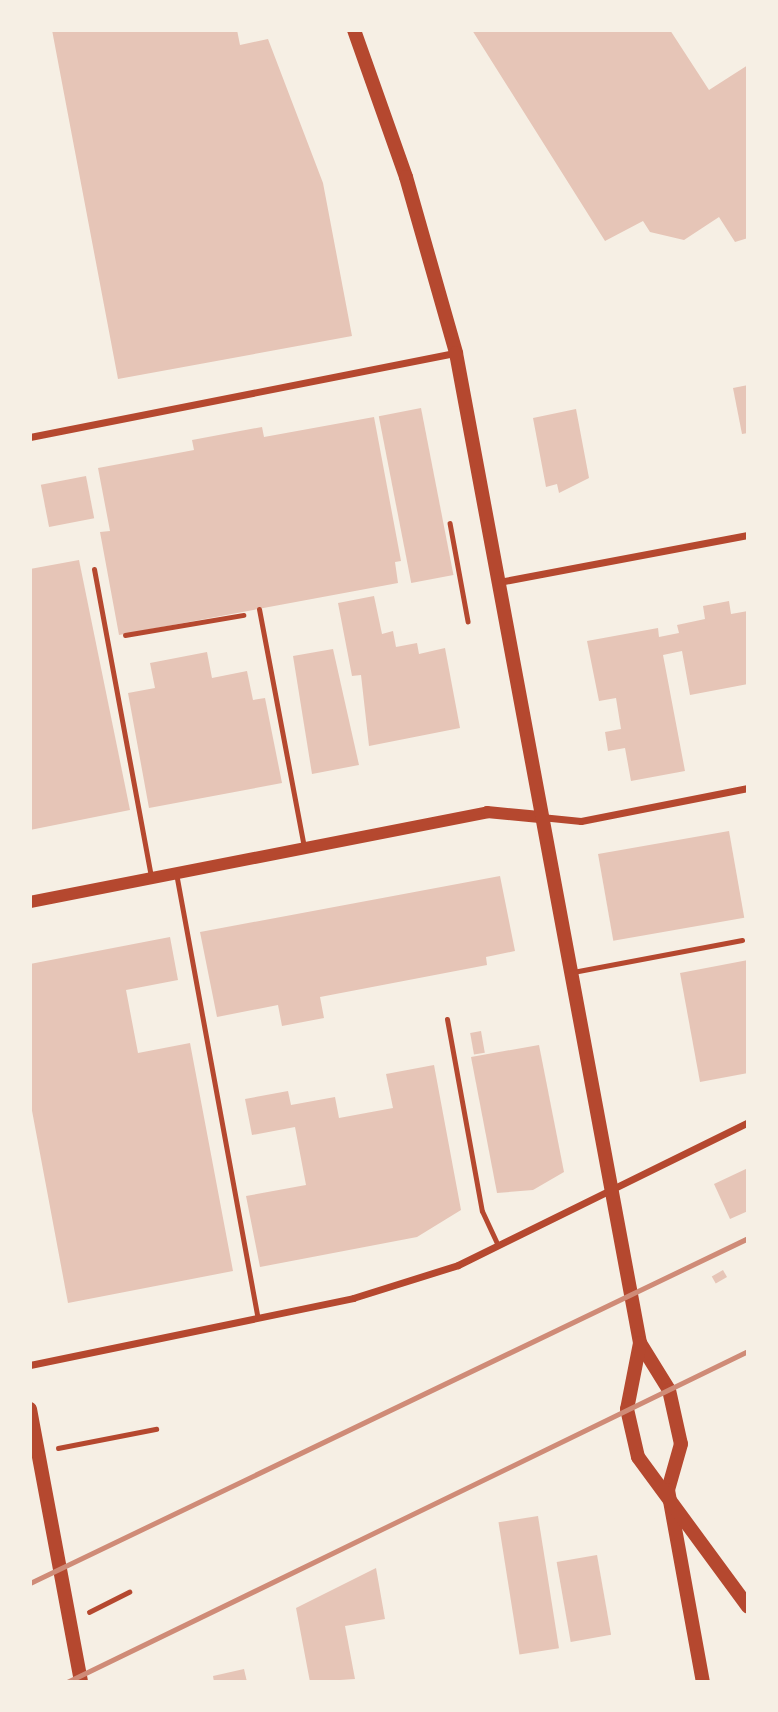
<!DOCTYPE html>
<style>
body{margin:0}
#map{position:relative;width:778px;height:1712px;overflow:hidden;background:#f6efe4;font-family:Rubik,sans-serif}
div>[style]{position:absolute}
.building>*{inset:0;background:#e6c5b7;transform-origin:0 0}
.path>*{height:4.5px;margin:-2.25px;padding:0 2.25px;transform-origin:2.25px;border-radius:2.25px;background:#b5482f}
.service>*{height:5px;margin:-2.5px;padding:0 2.5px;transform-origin:2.5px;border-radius:2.5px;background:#b5482f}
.minor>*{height:7px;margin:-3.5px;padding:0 3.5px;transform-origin:3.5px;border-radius:3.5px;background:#b5482f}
.tertiary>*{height:12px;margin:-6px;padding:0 6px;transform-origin:6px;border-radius:6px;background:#b5482f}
.secondary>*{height:14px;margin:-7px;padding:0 7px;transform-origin:7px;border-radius:7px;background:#b5482f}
.rail>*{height:5px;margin:-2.5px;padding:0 2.5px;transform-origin:2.5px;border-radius:2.5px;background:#cf8b77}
span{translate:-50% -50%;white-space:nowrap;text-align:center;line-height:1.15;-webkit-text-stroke:6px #f6efe4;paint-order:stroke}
.frame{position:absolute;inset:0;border:32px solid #f6efe4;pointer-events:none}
</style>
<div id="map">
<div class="building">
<div style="clip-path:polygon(52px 30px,237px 30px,240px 45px,268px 39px,323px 183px,352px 336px,118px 379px)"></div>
<div style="clip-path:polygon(472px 30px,670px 30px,709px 90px,748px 65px,748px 238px,735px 242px,719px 217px,684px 240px,650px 232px,643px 221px,605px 241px)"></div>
<div style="clip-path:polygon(748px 385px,748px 433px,742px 434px,733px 388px)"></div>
<div style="left:421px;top:408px;width:170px;height:43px;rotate:79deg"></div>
<div style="clip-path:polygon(576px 409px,589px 478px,559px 493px,557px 484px,546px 487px,533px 418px)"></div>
<div style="clip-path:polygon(374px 417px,401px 561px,395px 562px,398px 583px,119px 635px,100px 532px,110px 531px,98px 468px,194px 450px,192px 440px,262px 427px,264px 437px)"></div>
<div style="left:86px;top:476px;width:43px;height:46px;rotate:79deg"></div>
<div style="clip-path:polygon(79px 560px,130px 810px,30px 830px,30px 569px)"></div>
<div style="clip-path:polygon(374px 596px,382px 634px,393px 631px,396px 647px,417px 643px,419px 654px,445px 648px,460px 728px,369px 746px,361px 675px,352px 676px,338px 603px)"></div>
<div style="clip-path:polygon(729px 601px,731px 614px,748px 611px,748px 684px,690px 695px,682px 651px,663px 655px,685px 771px,631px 781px,625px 748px,608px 751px,605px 732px,621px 729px,616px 698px,599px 701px,587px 641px,658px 628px,659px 637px,679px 633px,677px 625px,705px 619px,703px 606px)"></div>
<div style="clip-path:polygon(333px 649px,359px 765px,312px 774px,293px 656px)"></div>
<div style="clip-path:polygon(207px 652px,212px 678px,247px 671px,253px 700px,265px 698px,282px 783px,149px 808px,128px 693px,155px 688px,150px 663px)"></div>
<div style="left:729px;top:831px;width:88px;height:133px;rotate:80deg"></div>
<div style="clip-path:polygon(500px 876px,515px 951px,486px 957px,487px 965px,320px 997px,324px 1018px,282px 1026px,278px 1005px,217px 1017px,200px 932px)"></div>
<div style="clip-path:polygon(170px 937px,178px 980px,126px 990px,138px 1053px,190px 1043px,233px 1271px,68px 1303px,30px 1100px,30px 964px)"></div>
<div style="clip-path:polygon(748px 960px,748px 1073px,700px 1082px,680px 973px)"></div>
<div style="left:481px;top:1031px;width:22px;height:11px;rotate:80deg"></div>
<div style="clip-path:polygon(539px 1045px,564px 1172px,533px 1190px,497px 1193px,471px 1057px)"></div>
<div style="clip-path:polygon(434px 1065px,461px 1210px,417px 1237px,260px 1267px,246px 1196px,306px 1185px,295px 1127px,252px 1135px,245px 1099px,288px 1091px,291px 1105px,335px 1097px,339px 1118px,393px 1108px,386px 1074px)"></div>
<div style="clip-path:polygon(748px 1168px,748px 1211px,730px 1219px,714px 1184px)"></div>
<div style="left:723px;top:1270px;width:8px;height:13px;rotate:60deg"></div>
<div style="left:538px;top:1516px;width:134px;height:40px;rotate:81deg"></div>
<div style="left:597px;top:1555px;width:81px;height:41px;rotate:80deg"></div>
<div style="clip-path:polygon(376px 1568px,385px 1619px,345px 1626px,355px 1679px,310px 1682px,296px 1608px)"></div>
<div style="clip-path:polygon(244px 1669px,247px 1682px,214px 1682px,213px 1676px)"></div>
</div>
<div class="path">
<div style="left:450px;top:523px;width:100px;rotate:79.6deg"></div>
<div style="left:125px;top:635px;width:120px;rotate:-9.6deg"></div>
<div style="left:58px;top:1448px;width:100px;rotate:-11deg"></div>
<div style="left:89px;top:1612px;width:45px;rotate:-26.6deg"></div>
</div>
<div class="service">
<div style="left:94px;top:569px;width:314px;rotate:79.5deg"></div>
<div style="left:259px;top:609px;width:243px;rotate:79.3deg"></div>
<div style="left:176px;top:873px;width:452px;rotate:79.6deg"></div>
<div style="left:573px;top:972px;width:172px;rotate:-10.7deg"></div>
<div style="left:447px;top:1019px;width:195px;rotate:79.7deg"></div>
<div style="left:482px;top:1211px;width:38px;rotate:65deg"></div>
</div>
<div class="minor">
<div style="left:30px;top:437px;width:434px;rotate:-11.2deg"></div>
<div style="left:499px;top:582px;width:253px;rotate:-10.7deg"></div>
<div style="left:541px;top:817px;width:40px;rotate:5.7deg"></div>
<div style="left:581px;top:821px;width:170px;rotate:-11.2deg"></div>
<div style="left:30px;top:1365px;width:330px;rotate:-11.7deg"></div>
<div style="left:353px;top:1298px;width:110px;rotate:-17.4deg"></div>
<div style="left:458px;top:1265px;width:323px;rotate:-26.2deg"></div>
</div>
<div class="tertiary">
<div style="left:30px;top:902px;width:466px;rotate:-11.1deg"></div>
<div style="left:487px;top:812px;width:53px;rotate:5.4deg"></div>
</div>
<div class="secondary">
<div style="left:354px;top:30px;width:156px;rotate:70.5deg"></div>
<div style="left:406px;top:177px;width:183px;rotate:74.1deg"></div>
<div style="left:456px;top:353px;width:1007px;rotate:79.47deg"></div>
<div style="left:640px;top:1343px;width:55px;rotate:58.3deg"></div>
<div style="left:669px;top:1390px;width:55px;rotate:77.5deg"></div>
<div style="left:681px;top:1444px;width:48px;rotate:105.8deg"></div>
<div style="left:668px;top:1490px;width:195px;rotate:79.7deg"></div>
<div style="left:640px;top:1343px;width:67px;rotate:101.1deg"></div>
<div style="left:627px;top:1409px;width:49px;rotate:77.1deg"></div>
<div style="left:638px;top:1457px;width:186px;rotate:53.7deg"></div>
<div style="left:30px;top:1409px;width:278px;rotate:79.4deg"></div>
</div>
<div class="rail">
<div style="left:30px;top:1583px;width:797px;rotate:-25.66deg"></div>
<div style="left:67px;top:1682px;width:757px;rotate:-25.92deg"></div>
</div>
<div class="frame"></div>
</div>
